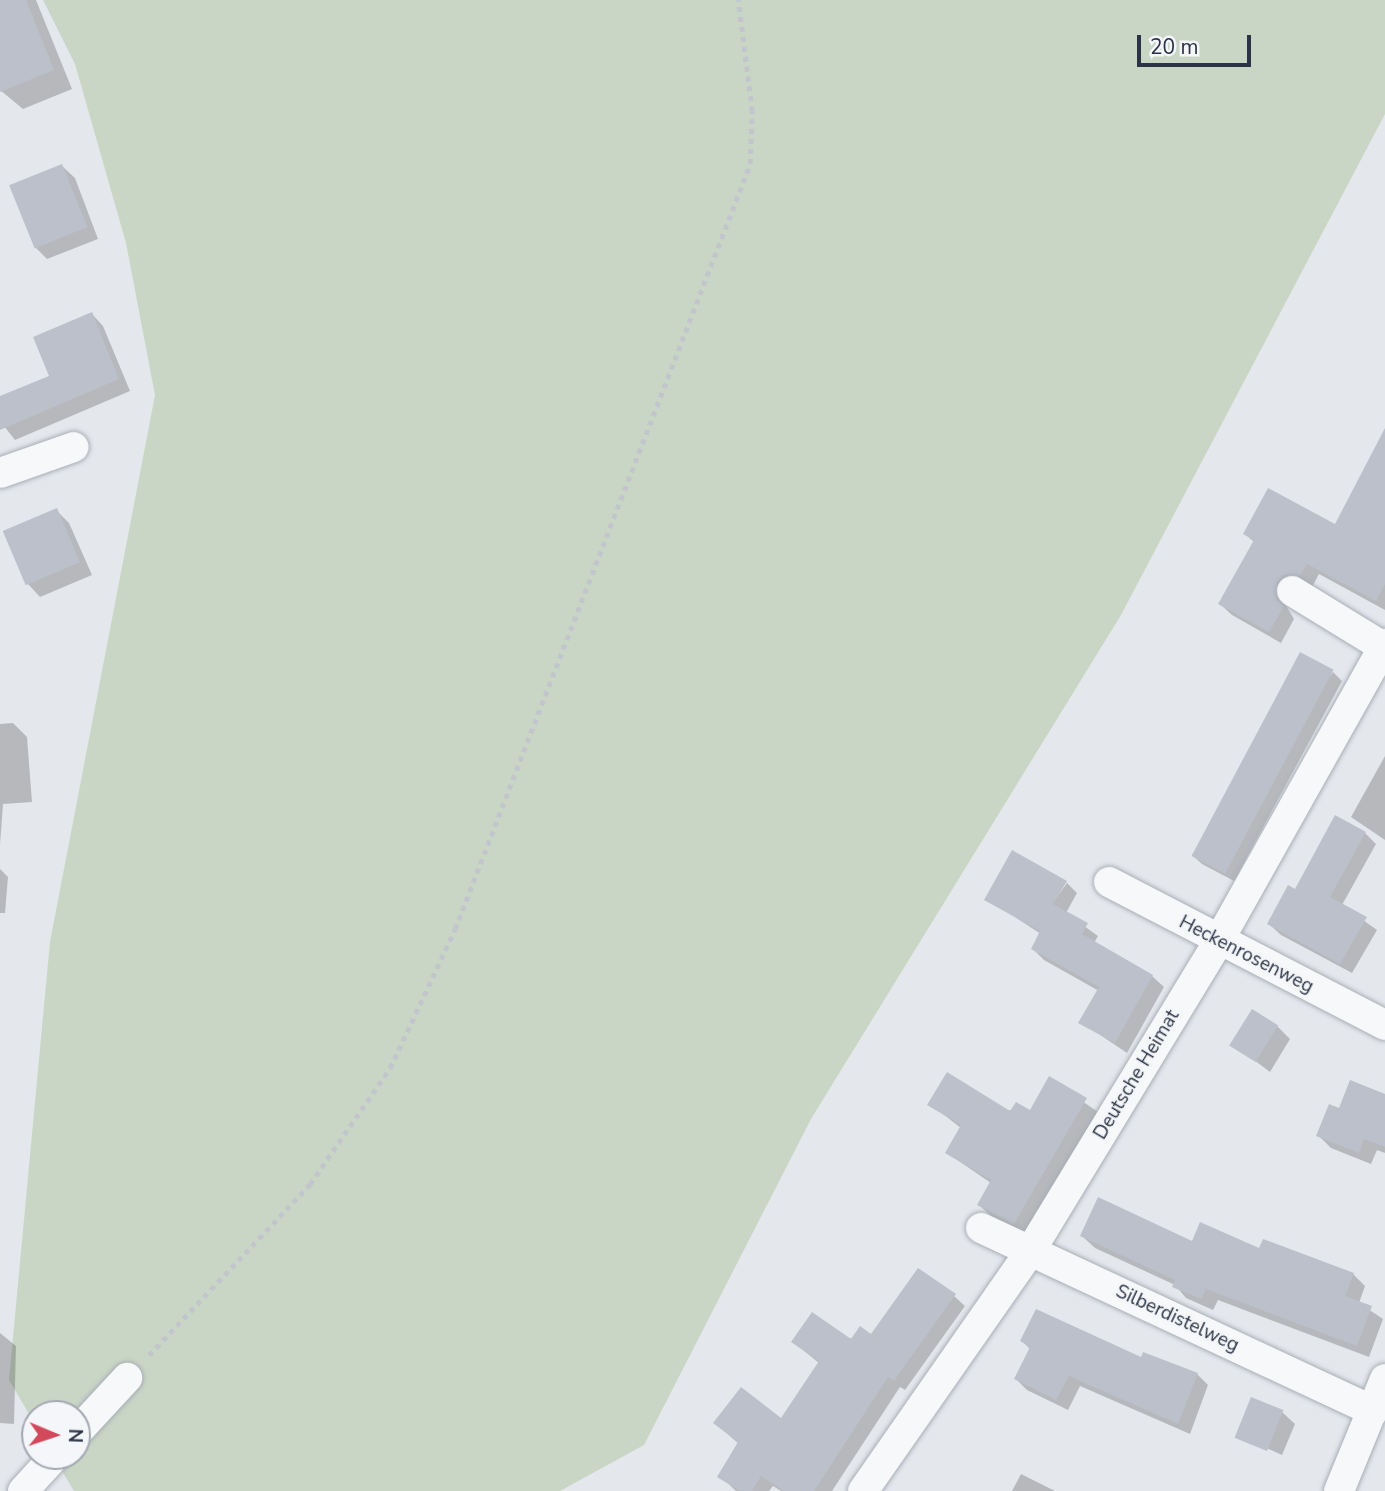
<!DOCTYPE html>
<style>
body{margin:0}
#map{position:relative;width:1385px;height:1491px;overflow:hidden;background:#e4e7ec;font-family:"Nunito Sans",sans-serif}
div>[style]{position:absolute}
.green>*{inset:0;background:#c9d6c5}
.shadow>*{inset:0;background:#0003}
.building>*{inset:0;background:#bbc0ca;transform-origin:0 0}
.path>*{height:4.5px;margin-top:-2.25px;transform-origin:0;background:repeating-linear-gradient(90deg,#c2c5cb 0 5px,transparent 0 10px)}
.roads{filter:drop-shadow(0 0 2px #a9aeb7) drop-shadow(0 0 2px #a9aeb7)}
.street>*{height:30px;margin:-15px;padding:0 15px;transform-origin:15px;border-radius:15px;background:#f7f8fa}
span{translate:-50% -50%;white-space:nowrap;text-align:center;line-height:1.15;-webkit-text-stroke:5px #f4f6f9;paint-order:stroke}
.street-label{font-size:19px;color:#2b3445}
.north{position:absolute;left:21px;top:1400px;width:70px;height:70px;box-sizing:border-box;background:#f4f6f9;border:2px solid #a4a8b1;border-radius:50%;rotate:92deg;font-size:19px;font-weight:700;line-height:28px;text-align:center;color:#2b3445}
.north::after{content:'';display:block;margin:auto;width:24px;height:32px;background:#d1495b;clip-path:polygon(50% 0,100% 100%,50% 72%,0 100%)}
.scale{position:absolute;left:1137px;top:35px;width:114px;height:32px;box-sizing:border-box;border:4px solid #2b3445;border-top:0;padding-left:9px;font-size:21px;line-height:24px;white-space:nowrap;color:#2b3445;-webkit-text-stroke:5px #f4f6f9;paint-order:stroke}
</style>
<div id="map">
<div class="green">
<div style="clip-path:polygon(43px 0,1385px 0,1385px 114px,1121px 615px,811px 1119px,644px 1445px,560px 1491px,74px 1491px,53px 1456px,77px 1456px,77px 1414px,35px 1414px,35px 1424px,9px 1380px,50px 942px,155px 395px,126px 243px,75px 64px)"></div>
</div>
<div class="shadow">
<div style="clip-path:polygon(0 0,36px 0,72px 89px,23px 109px,0 90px)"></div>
<div style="clip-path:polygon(62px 166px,75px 178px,98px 239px,47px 259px,34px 246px)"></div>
<div style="clip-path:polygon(92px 314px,103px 326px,130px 391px,15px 440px,0 421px,0 397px,52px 377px)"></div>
<div style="clip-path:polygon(1385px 435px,1385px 610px,1319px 574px,1312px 587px,1285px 604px,1294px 619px,1281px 643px,1232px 615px,1220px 604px,1254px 542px,1245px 534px,1336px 527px)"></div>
<div style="clip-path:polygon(56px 510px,69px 523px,92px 575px,40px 597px,28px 584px,6px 532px)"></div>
<div style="clip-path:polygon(1333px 672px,1342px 681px,1234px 881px,1202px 864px,1192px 855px)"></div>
<div style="clip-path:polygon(13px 723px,27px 737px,32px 802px,3px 804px,0 845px,0 724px)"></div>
<div style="clip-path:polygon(1385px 756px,1385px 840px,1351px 817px)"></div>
<div style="clip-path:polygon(1365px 833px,1376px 844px,1342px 905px,1377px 930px,1352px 973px,1281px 935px,1269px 924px,1296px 891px)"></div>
<div style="clip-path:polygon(0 869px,8px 877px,5px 913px,0 913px)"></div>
<div style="clip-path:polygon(1066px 882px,1047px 911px,1067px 883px,1077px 893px,1066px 913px,1098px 936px,1094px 943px,1152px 976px,1164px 987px,1127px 1053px,1081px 1022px,1099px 991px,1044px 960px,1033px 949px,1041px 934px,987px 899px)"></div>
<div style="clip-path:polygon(1277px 1026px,1290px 1039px,1270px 1072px,1234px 1045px)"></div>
<div style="clip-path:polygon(1050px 1079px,1098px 1112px,1027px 1235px,991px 1216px,979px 1205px,991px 1183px,947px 1153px,961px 1128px,930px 1104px,1030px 1112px)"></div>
<div style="clip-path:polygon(1385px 1096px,1385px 1153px,1377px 1150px,1371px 1164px,1331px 1148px,1318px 1135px,1340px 1110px)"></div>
<div style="clip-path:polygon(1082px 1236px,1260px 1251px,1353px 1274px,1365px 1286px,1359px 1303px,1383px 1319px,1369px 1357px,1218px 1300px,1213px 1310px,1186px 1298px,1175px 1285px,1095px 1248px)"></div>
<div style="clip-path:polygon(954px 1296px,965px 1306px,905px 1390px,900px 1387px,832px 1491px,781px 1491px,773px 1486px,769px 1491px,736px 1491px,720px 1476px,739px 1444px,715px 1423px,781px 1421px,819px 1363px,793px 1342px,871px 1337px)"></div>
<div style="clip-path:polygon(0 1333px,16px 1346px,14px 1424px,0 1423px)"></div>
<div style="clip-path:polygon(1022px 1341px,1142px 1360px,1197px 1374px,1208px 1385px,1190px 1434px,1080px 1386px,1068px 1410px,1027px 1390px,1016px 1379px,1031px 1350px)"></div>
<div style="clip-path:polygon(1282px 1412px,1295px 1424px,1282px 1455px,1253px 1442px)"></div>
<div style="clip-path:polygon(1021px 1474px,1055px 1491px,1012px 1491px)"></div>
</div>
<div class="building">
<div style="clip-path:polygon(0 0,26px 0,54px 70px,0 92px)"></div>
<div style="left:62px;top:164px;width:68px;height:57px;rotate:68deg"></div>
<div style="clip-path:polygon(92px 312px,119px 379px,0 430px,0 396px,49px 376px,33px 337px)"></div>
<div style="clip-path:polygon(1385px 428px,1385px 584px,1376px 601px,1307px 564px,1300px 576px,1284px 575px,1277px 582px,1276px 599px,1284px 606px,1269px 632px,1218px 604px,1254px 540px,1243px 534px,1268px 488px,1335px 524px)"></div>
<div style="left:57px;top:508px;width:59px;height:59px;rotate:67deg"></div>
<div style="left:1300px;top:652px;width:38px;height:231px;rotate:28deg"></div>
<div style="clip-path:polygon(1335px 815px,1366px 832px,1330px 897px,1367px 917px,1340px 964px,1267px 924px,1288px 885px,1295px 889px)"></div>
<div style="clip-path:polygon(1012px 850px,1067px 881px,1053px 904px,1088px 923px,1082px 934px,1153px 975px,1115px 1043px,1078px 1023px,1099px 987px,1031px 949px,1040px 931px,984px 900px)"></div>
<div style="left:1252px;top:1009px;width:31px;height:43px;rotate:32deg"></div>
<div style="clip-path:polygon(947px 1072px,1010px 1111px,1016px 1102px,1030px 1110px,1049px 1076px,1087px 1098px,1014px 1224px,977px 1205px,991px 1180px,945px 1153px,961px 1125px,927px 1105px)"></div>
<div style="clip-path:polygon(1350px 1080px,1385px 1094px,1385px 1147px,1364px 1139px,1359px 1153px,1316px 1136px,1329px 1104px,1339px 1108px)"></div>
<div style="clip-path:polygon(1098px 1197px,1192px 1241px,1200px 1222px,1259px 1248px,1263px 1239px,1354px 1273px,1345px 1296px,1372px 1306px,1357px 1346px,1206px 1289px,1201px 1299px,1172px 1287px,1175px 1280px,1080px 1236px)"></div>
<div style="clip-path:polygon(918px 1268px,956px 1294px,894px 1381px,888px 1377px,814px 1491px,784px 1491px,761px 1476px,752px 1491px,740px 1491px,717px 1477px,738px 1442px,713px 1423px,741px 1387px,781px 1418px,819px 1361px,791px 1342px,812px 1312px,851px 1339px,860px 1326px,871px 1334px)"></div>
<div style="clip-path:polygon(1036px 1309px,1141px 1357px,1143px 1352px,1198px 1373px,1178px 1424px,1069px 1376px,1056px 1400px,1014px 1379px,1030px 1347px,1020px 1341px)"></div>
<div style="left:1251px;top:1397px;width:35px;height:44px;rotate:22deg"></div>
</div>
<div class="path">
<div style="left:149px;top:1355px;width:235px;rotate:-46.7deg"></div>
<div style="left:310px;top:1184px;width:141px;rotate:-55.4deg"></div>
<div style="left:390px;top:1068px;width:153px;rotate:-64.9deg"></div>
<div style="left:455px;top:929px;width:820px;rotate:-68.91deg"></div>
<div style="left:750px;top:164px;width:53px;rotate:-87.8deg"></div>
<div style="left:752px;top:111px;width:112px;rotate:-97.2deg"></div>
</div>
<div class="roads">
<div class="street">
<div style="left:0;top:473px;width:78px;rotate:-19.4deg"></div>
<div style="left:1292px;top:591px;width:109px;rotate:31.5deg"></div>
<div style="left:1109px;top:882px;width:311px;rotate:27.4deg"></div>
<div style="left:981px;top:1228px;width:433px;rotate:25deg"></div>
<div style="left:77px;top:1432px;width:74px;rotate:-47.2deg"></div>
<div style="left:23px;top:1491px;width:47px;rotate:-47.6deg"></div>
<div style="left:863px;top:1491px;width:294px;rotate:-55.1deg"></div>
<div style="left:1031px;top:1250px;width:360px;rotate:-58.7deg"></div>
<div style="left:1218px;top:942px;width:342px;rotate:-60.7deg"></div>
<div style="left:1339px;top:1491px;width:121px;rotate:-67.7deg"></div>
</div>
</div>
<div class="street-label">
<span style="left:1246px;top:955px;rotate:27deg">Heckenrosenweg</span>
<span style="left:1137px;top:1075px;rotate:-59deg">Deutsche Heimat</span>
<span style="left:1177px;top:1319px;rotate:25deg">Silberdistelweg</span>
</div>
<div class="north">N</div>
<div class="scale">20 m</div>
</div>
